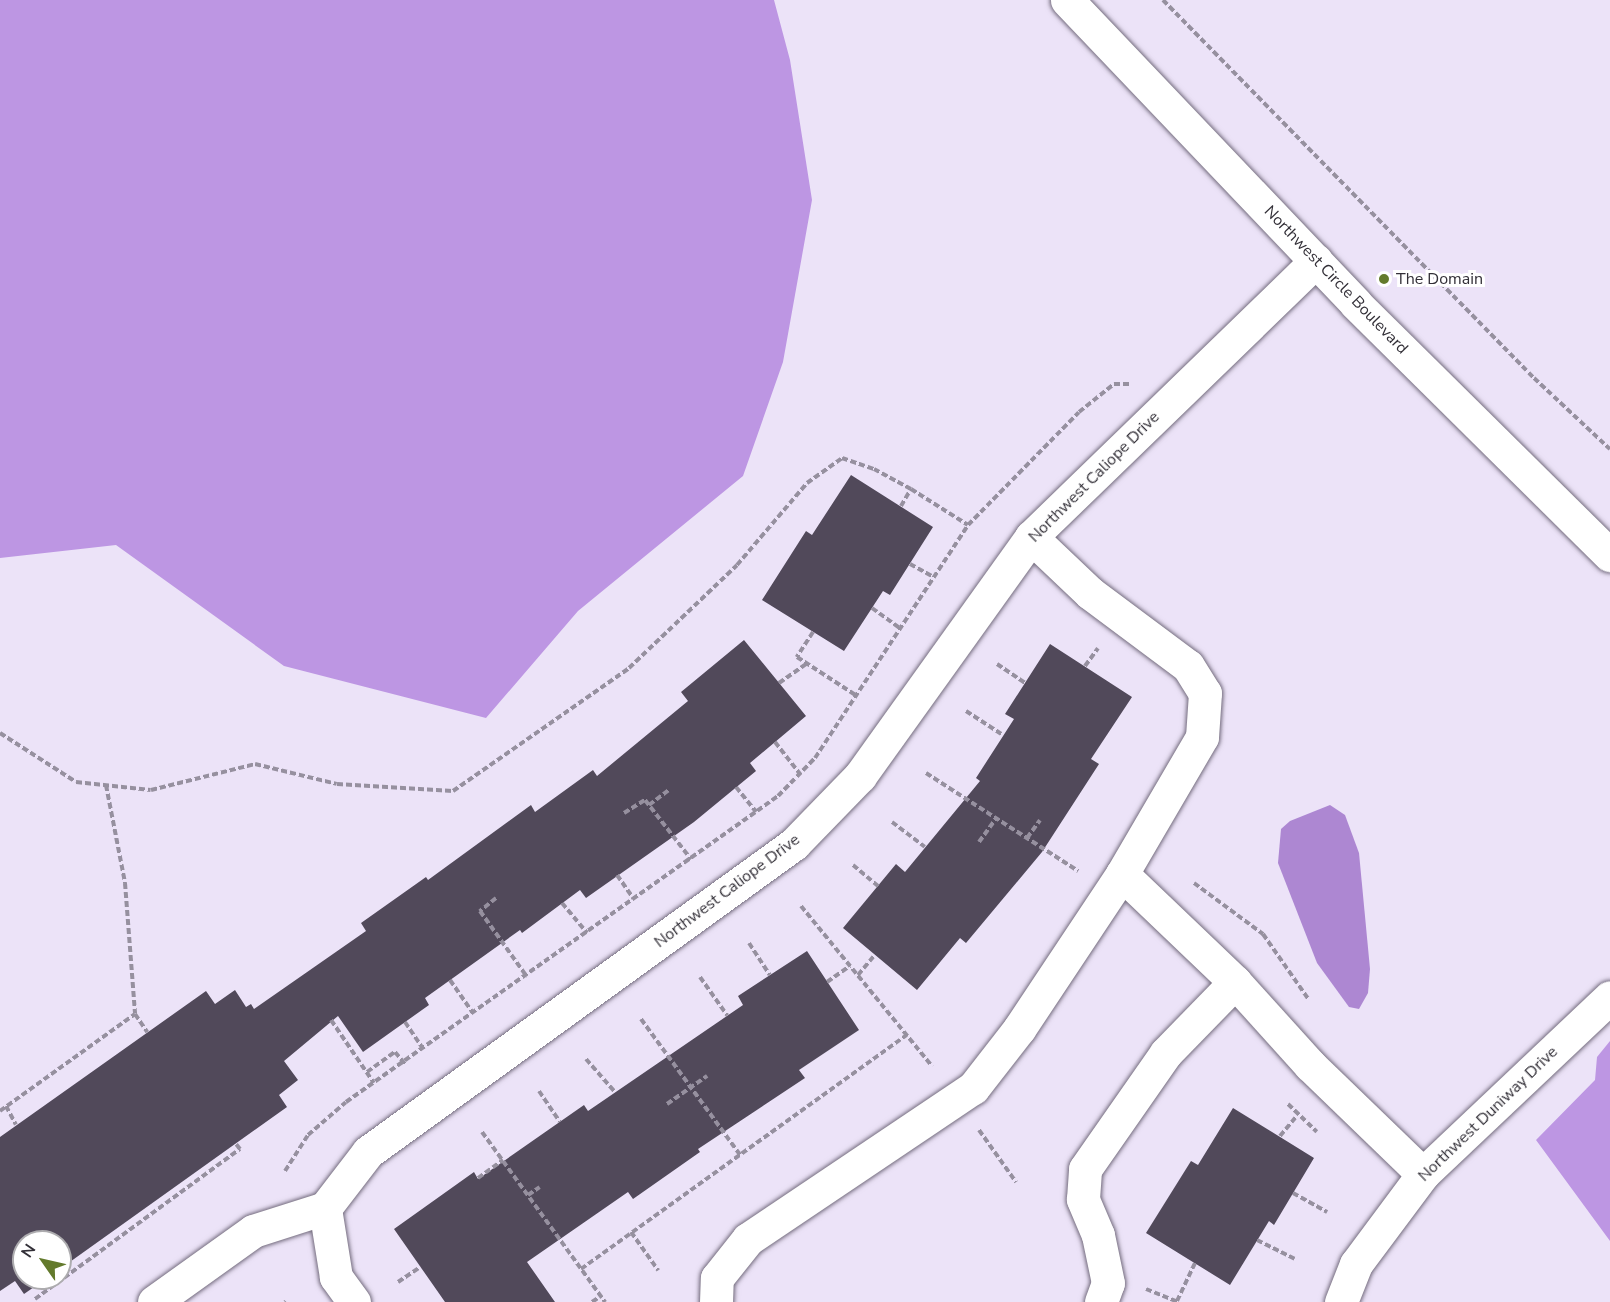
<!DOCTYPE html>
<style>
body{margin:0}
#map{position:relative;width:1610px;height:1302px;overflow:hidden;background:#ece3f8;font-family:"Nunito Sans",sans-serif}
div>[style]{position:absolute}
.forest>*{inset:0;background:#bd96e3}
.water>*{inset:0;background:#ad87d2}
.building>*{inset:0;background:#51495a}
.path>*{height:4px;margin-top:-2px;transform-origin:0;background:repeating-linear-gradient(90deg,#96909f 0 6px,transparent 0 9px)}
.roads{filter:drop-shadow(0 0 2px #746c7e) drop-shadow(0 0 2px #746c7e)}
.minor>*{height:33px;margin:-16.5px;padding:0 16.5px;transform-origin:16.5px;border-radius:16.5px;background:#fff}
.major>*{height:33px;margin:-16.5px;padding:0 16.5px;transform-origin:16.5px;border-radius:16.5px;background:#fff}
.dots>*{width:16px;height:16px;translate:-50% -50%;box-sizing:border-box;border:3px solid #fff;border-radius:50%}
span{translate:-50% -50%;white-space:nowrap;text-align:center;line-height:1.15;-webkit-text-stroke:6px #fff;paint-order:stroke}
.poi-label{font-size:16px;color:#322f37}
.left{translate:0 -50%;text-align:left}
.street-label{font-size:16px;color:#322f37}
.north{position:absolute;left:12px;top:1230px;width:60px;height:60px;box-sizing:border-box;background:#fff;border:2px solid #adacaf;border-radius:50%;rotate:304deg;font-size:16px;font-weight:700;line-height:24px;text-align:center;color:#322f37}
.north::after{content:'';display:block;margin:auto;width:21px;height:27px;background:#637a2c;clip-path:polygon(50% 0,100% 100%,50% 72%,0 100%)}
</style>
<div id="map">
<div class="forest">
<div style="clip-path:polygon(0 0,774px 0,790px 60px,812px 200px,783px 362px,743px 476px,578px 611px,486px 718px,284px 666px,116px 545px,0 558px)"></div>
<div style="clip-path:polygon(1610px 1041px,1610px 1241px,1536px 1140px,1595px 1080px,1597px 1057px)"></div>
</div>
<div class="water">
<div style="clip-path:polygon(1330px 805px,1345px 815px,1359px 853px,1370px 969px,1368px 993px,1359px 1009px,1349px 1007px,1317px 963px,1278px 863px,1281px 829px,1290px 821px)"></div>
</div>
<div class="building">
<div style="clip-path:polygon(851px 475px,933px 527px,890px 595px,883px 591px,844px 651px,762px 600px,806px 531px,812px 535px)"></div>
<div style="clip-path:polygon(744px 640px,806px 716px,750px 763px,756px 771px,694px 822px,586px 898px,580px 890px,522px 933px,520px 930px,425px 998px,429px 1005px,363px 1052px,338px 1016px,284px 1061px,298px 1080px,279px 1095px,287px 1107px,60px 1269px,60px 1242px,24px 1242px,24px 1278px,47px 1278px,24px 1294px,15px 1281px,0 1291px,0 1137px,206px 991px,215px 1004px,235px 990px,246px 1007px,251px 1004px,254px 1009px,366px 931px,361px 923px,426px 877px,428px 880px,531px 805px,535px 812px,593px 770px,597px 776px,688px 701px,681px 692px)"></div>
<div style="clip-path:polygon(1050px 644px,1132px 697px,1091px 759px,1099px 764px,1042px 852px,966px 943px,960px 938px,917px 990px,843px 928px,896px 864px,905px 872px,980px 781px,976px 778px,1014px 719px,1005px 714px)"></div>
<div style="clip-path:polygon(807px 951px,859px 1030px,799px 1070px,805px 1078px,698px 1149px,700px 1152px,633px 1199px,628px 1192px,527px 1262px,555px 1302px,445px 1302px,394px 1229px,474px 1172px,478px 1179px,584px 1105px,588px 1111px,743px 1005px,738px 996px)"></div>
<div style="clip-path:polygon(1233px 1108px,1314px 1158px,1274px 1225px,1269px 1221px,1230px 1285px,1146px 1233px,1191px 1161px,1198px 1165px)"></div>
</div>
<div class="path">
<div style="left:1163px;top:0;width:530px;rotate:45.54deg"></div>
<div style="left:1534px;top:378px;width:104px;rotate:43.1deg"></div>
<div style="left:901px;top:506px;width:20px;rotate:-60deg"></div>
<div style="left:911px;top:489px;width:67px;rotate:32.3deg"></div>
<div style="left:910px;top:564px;width:26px;rotate:29deg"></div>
<div style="left:872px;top:608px;width:34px;rotate:36deg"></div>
<div style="left:813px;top:632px;width:30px;rotate:123deg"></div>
<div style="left:797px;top:657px;width:72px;rotate:33deg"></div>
<div style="left:997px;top:664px;width:34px;rotate:34deg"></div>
<div style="left:1085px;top:666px;width:22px;rotate:-54deg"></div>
<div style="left:779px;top:683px;width:35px;rotate:-35deg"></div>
<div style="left:966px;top:711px;width:44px;rotate:33deg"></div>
<div style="left:0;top:733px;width:90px;rotate:32.8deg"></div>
<div style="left:76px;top:782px;width:75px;rotate:6.1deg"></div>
<div style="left:151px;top:790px;width:107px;rotate:-14deg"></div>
<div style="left:255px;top:764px;width:84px;rotate:13.7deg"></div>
<div style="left:337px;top:784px;width:116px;rotate:3.5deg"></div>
<div style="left:453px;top:791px;width:215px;rotate:-34.9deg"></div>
<div style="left:629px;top:668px;width:149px;rotate:-43.6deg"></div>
<div style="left:737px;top:565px;width:108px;rotate:-49.5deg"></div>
<div style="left:807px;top:483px;width:43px;rotate:-35.5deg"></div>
<div style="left:842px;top:458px;width:34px;rotate:19deg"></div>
<div style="left:874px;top:469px;width:42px;rotate:28.4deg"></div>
<div style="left:775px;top:742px;width:41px;rotate:52deg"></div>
<div style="left:926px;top:773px;width:181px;rotate:32.8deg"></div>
<div style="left:106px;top:785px;width:100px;rotate:79deg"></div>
<div style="left:125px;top:883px;width:131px;rotate:85.6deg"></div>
<div style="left:736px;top:787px;width:32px;rotate:51deg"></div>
<div style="left:649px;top:805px;width:25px;rotate:-37deg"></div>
<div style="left:624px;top:813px;width:25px;rotate:-32deg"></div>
<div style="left:645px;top:800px;width:75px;rotate:52.1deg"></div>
<div style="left:892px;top:822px;width:41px;rotate:37.1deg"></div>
<div style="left:1027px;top:838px;width:22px;rotate:-54deg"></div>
<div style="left:979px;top:842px;width:29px;rotate:-54deg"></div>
<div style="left:853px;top:865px;width:33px;rotate:40deg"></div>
<div style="left:617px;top:875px;width:29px;rotate:55deg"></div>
<div style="left:1194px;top:883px;width:86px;rotate:36.5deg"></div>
<div style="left:1263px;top:934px;width:80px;rotate:55.1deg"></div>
<div style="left:496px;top:898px;width:21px;rotate:141deg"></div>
<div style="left:480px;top:911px;width:81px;rotate:54.5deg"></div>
<div style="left:562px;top:903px;width:39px;rotate:50deg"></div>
<div style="left:801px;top:906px;width:207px;rotate:50.7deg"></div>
<div style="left:749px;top:943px;width:38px;rotate:57deg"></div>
<div style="left:858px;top:975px;width:26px;rotate:-50deg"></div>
<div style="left:700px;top:977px;width:47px;rotate:54.6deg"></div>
<div style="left:450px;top:980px;width:40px;rotate:55.1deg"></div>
<div style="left:827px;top:982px;width:28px;rotate:-35deg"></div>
<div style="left:641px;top:1019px;width:168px;rotate:53.9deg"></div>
<div style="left:331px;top:1020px;width:76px;rotate:55.7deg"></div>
<div style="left:405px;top:1022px;width:34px;rotate:56deg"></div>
<div style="left:586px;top:1059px;width:44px;rotate:48.7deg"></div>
<div style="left:367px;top:1072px;width:34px;rotate:-36deg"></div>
<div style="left:395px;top:1052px;width:16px;rotate:50deg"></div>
<div style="left:539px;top:1091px;width:37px;rotate:56deg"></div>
<div style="left:667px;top:1104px;width:49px;rotate:-35deg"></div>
<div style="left:1288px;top:1104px;width:40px;rotate:44deg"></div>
<div style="left:6px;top:1106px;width:21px;rotate:62deg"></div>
<div style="left:0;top:1111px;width:166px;rotate:-35.7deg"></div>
<div style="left:135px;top:1014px;width:22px;rotate:56deg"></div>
<div style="left:979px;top:1130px;width:64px;rotate:54.6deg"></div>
<div style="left:482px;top:1132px;width:210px;rotate:54.1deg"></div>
<div style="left:1280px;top:1136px;width:26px;rotate:-50deg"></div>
<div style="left:285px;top:1171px;width:43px;rotate:-57.4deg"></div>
<div style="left:308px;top:1135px;width:50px;rotate:-41deg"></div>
<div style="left:346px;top:1102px;width:529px;rotate:-35.31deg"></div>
<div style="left:778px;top:796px;width:53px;rotate:-45.8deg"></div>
<div style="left:815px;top:758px;width:279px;rotate:-56.7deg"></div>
<div style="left:968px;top:525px;width:158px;rotate:-45.5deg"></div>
<div style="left:1079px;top:412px;width:45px;rotate:-38.7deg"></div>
<div style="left:1114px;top:384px;width:15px"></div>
<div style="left:478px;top:1178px;width:31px;rotate:-36deg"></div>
<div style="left:1293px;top:1193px;width:39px;rotate:29deg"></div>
<div style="left:528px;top:1195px;width:14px;rotate:-34deg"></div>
<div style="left:631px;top:1232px;width:47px;rotate:54.6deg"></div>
<div style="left:1257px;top:1240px;width:42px;rotate:26.6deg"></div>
<div style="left:581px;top:1269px;width:401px;rotate:-35.7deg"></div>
<div style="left:398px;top:1282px;width:27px;rotate:-34deg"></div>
<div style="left:1146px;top:1289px;width:35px;rotate:22deg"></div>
<div style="left:35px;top:1299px;width:254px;rotate:-36.2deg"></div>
<div style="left:240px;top:1149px;width:6px;rotate:-129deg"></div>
<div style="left:1177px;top:1301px;width:42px;rotate:-64.7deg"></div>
<div style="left:285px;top:1302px;width:1px;rotate:-45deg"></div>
<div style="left:592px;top:1302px;width:11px;rotate:-34deg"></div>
</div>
<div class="roads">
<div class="minor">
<div style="left:1031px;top:537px;width:81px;rotate:43.5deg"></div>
<div style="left:1090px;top:593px;width:122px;rotate:36.7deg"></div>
<div style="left:1188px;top:666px;width:32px;rotate:58deg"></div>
<div style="left:1205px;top:693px;width:44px;rotate:93.9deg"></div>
<div style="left:1202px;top:737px;width:159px;rotate:120.3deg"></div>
<div style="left:154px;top:1302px;width:122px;rotate:-35.6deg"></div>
<div style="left:253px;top:1231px;width:76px;rotate:-17.7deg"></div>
<div style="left:354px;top:1302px;width:31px;rotate:-126deg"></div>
<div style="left:336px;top:1277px;width:70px;rotate:-99.1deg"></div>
<div style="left:325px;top:1208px;width:71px;rotate:-52.5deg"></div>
<div style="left:368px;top:1152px;width:526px;rotate:-35.87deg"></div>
<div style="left:794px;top:844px;width:95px;rotate:-45.9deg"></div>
<div style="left:860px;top:776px;width:294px;rotate:-54.4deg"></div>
<div style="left:1031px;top:537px;width:397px;rotate:-44.1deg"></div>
<div style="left:716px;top:1302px;width:24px;rotate:-88deg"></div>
<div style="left:717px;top:1278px;width:50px;rotate:-51.5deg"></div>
<div style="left:748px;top:1239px;width:271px;rotate:-33.9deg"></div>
<div style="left:973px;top:1088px;width:75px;rotate:-52.1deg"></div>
<div style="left:1019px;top:1029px;width:186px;rotate:-56.4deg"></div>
<div style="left:1122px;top:874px;width:156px;rotate:43.7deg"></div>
<div style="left:1235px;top:982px;width:112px;rotate:47.9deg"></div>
<div style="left:1310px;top:1065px;width:157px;rotate:44deg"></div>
<div style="left:1101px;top:1302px;width:20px;rotate:-70deg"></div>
<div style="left:1108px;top:1283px;width:49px;rotate:-101.8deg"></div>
<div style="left:1098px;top:1235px;width:39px;rotate:-113deg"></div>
<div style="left:1083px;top:1199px;width:30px;rotate:-86deg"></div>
<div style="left:1085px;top:1169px;width:141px;rotate:-55.1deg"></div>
<div style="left:1166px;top:1053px;width:99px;rotate:-45.8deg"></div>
<div style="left:1341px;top:1302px;width:41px;rotate:-68.5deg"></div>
<div style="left:1356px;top:1264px;width:112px;rotate:-53.3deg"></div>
<div style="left:1423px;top:1174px;width:257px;rotate:-43.4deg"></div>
</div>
<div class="major">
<div style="left:1067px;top:0;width:419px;rotate:46.4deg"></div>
<div style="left:1356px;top:304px;width:357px;rotate:44.7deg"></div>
</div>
</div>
<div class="dots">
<div style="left:1384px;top:279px;background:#637a2c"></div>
</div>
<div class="poi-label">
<span class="left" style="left:1396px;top:279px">The Domain</span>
</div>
<div class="street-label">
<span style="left:1336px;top:280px;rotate:46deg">Northwest Circle Boulevard</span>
<span style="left:1094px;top:477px;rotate:-45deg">Northwest Caliope Drive</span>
<span style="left:727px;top:891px;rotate:-37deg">Northwest Caliope Drive</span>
<span style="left:1488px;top:1114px;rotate:-44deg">Northwest Duniway Drive</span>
</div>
<div class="north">N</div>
</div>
